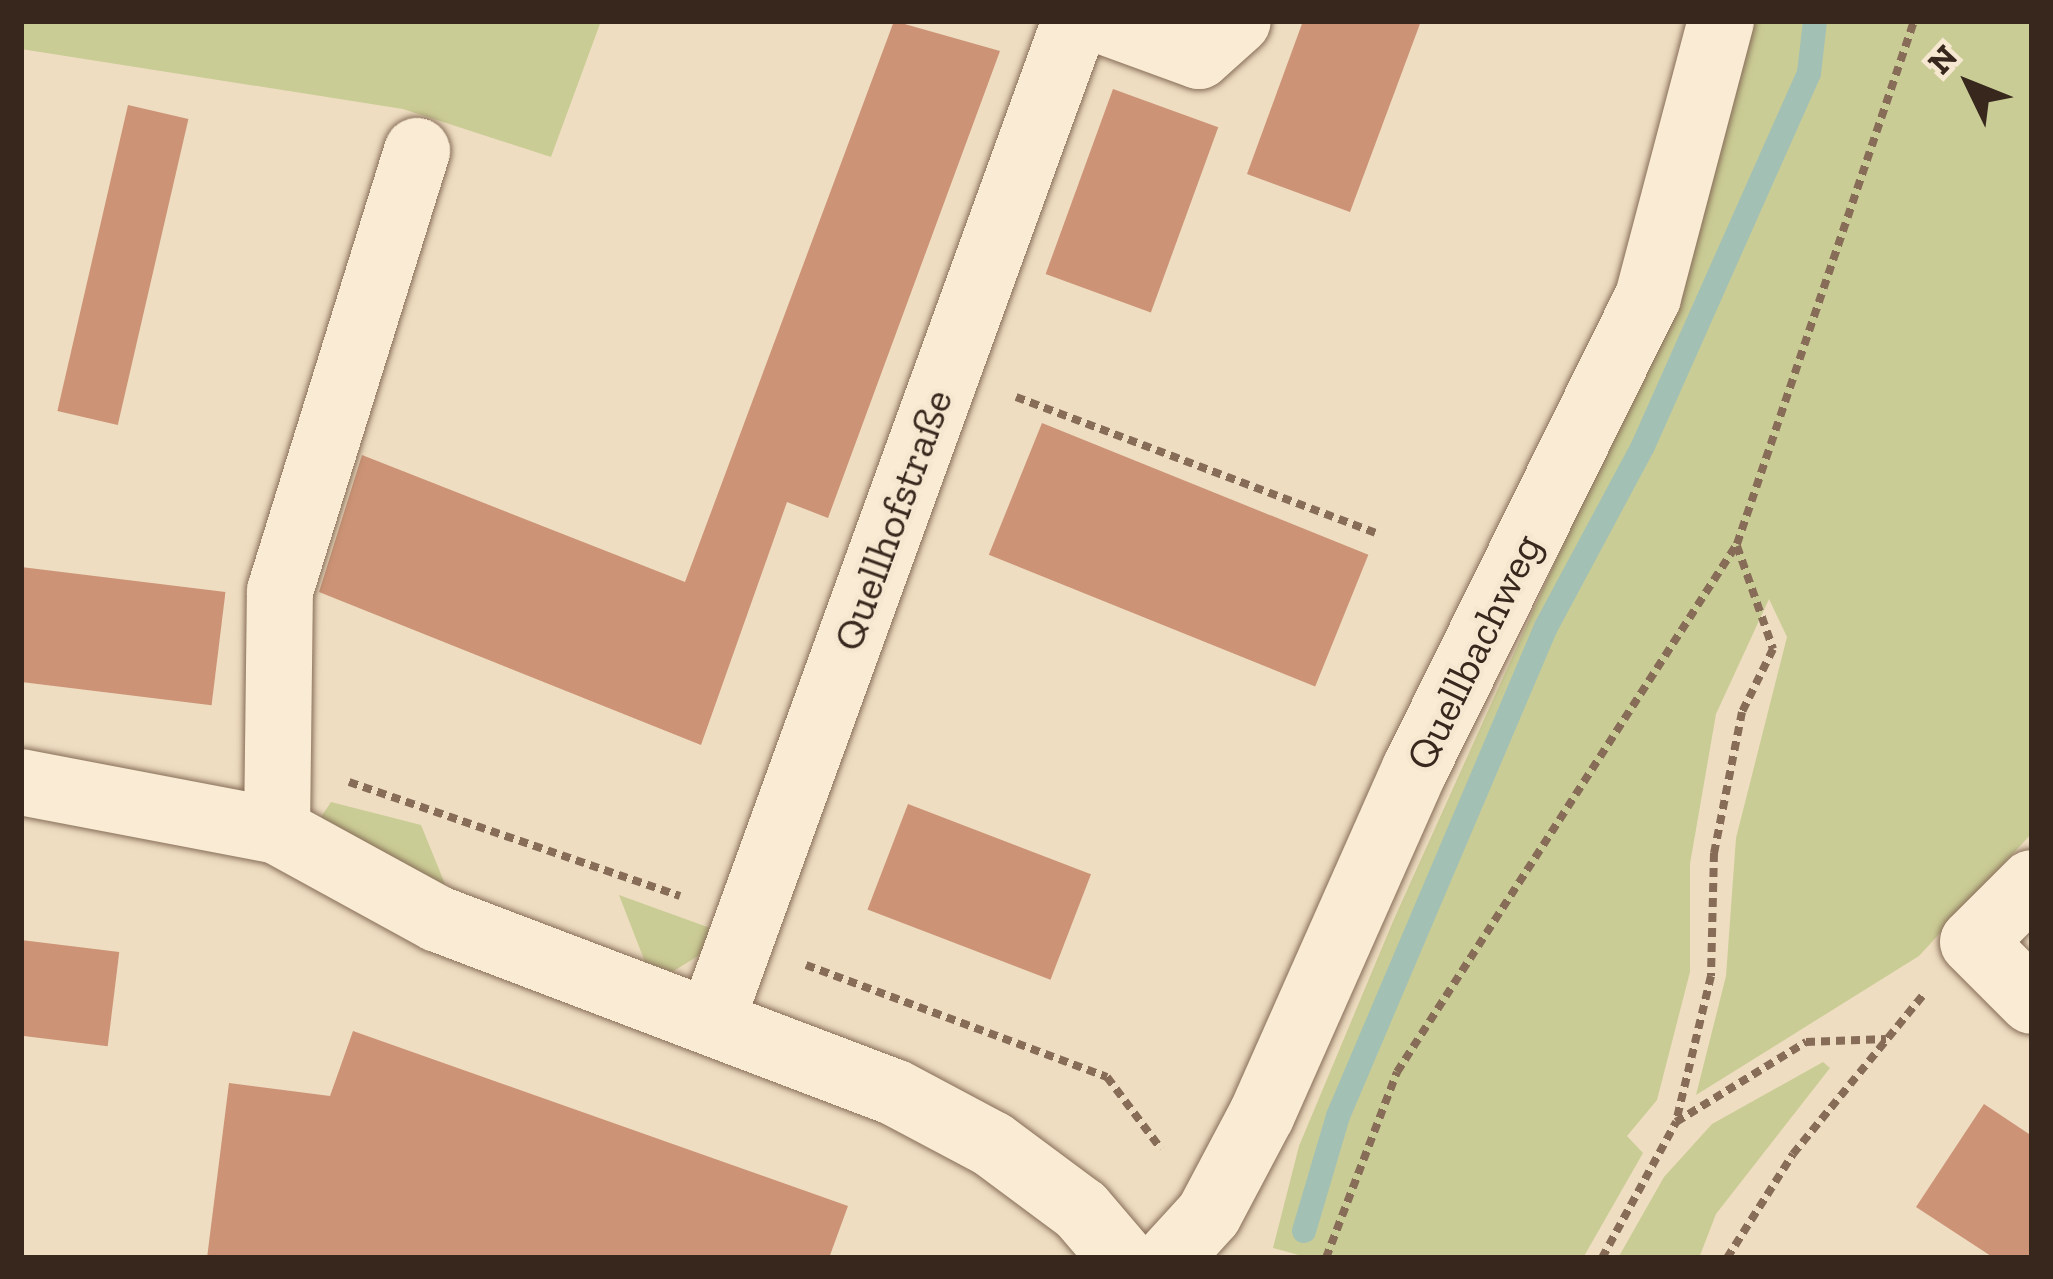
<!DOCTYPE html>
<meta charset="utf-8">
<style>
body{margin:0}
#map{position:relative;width:2053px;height:1279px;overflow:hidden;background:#eeddc1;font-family:"Zilla Slab",serif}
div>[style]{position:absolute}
.green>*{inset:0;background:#cacc95}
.stream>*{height:24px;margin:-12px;padding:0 12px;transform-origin:12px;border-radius:12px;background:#a3c0b5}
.building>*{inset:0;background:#cc9376;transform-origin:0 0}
.path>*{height:8px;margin-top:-4px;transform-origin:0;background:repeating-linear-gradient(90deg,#876d58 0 9px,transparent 0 15px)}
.roads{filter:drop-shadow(0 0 3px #876d58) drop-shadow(0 0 3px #876d58)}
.minor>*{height:66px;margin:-33px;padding:0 33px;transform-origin:33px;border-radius:33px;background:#f9ebd4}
span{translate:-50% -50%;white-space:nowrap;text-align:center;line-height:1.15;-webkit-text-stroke:9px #f5e7d0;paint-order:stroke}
.street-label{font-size:42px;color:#37271d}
.frame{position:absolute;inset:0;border:24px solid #37271d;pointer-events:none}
.north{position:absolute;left:1909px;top:24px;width:120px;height:120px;-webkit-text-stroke:9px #f5e7d0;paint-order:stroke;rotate:313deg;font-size:33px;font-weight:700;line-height:48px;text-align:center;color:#37271d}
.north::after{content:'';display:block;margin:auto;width:42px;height:54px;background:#37271d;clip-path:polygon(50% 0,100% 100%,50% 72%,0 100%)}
</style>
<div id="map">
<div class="green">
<div style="clip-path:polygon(21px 21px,601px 21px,551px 157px,403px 109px,21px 49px)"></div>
<div style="clip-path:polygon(1748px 21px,2032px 21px,2032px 833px,1919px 956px,1696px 1095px,1726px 976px,1736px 838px,1787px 637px,1769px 599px,1716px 714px,1690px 864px,1690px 972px,1657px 1100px,1627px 1136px,1643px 1153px,1583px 1258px,1310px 1258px,1273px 1248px,1299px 1146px,1394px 919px,1667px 314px)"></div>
<div style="clip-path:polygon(331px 802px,421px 825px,447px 889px,321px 817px)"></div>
<div style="clip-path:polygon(619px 895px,713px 929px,703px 953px,672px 972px,645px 962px)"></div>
<div style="clip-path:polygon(1823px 1062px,1830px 1068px,1716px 1214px,1699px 1258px,1618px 1258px,1664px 1177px,1712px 1124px)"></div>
</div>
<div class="stream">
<div style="left:1304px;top:1231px;width:120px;rotate:-73.5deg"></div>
<div style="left:1338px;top:1116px;width:531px;rotate:-66.96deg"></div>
<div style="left:1546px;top:627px;width:205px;rotate:-61.8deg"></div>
<div style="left:1643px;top:446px;width:408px;rotate:-66deg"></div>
<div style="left:1809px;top:73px;width:52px;rotate:-83.4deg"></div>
</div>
<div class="building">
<div style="clip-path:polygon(894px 21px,1000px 51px,828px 518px,787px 502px,701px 745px,319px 592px,362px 455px,685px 582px)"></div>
<div style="clip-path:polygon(1303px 21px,1421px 21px,1350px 212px,1247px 174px)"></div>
<div style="left:1113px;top:89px;width:112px;height:197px;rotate:20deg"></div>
<div style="left:128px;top:105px;width:62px;height:314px;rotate:13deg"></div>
<div style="left:1042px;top:423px;width:352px;height:142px;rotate:22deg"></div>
<div style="left:21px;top:567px;width:206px;height:114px;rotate:7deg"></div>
<div style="left:908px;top:804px;width:196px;height:113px;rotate:21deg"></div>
<div style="left:21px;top:940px;width:99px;height:95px;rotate:7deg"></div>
<div style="clip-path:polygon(353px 1031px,848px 1206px,829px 1258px,207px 1258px,229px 1083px,330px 1096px)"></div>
<div style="clip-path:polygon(1984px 1104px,2032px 1136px,2032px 1258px,1994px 1258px,1916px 1207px)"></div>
</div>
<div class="path">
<div style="left:1016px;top:397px;width:384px;rotate:20.7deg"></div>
<div style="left:1737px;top:546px;width:109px;rotate:70.7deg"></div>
<div style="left:1773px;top:649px;width:70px;rotate:116.2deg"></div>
<div style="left:1742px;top:712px;width:144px;rotate:101.2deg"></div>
<div style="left:1714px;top:853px;width:123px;rotate:91.4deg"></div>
<div style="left:1711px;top:976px;width:150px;rotate:103.5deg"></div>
<div style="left:1676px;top:1122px;width:153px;rotate:-31.6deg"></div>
<div style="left:1806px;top:1042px;width:80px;rotate:-2.1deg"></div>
<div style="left:349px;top:782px;width:350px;rotate:19deg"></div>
<div style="left:806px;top:965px;width:321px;rotate:20.4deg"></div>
<div style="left:1107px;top:1077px;width:90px;rotate:53.1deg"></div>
<div style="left:1326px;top:1258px;width:199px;rotate:-69.1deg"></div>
<div style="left:1397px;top:1072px;width:628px;rotate:-57.22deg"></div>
<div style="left:1737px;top:544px;width:552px;rotate:-71.3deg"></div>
<div style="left:1602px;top:1258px;width:155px;rotate:-61.4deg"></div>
<div style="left:1727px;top:1258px;width:123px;rotate:-57.6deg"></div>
<div style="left:1793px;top:1154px;width:205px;rotate:-50.7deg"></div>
</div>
<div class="roads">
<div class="minor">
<div style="left:1103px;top:21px;width:102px;rotate:20deg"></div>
<div style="left:1199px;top:56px;width:52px;rotate:-41.9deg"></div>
<div style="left:21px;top:782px;width:261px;rotate:10.8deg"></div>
<div style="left:277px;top:831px;width:183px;rotate:28.7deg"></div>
<div style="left:438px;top:919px;width:488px;rotate:20.8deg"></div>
<div style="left:894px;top:1092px;width:111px;rotate:28deg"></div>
<div style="left:992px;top:1144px;width:111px;rotate:36.6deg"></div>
<div style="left:1081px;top:1210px;width:63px;rotate:49.5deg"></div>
<div style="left:277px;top:831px;width:240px;rotate:-89.3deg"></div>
<div style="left:280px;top:591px;width:461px;rotate:-72.7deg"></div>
<div style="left:2032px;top:883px;width:83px;rotate:135deg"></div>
<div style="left:1973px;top:942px;width:83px;rotate:45deg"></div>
<div style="left:712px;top:1019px;width:1062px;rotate:-70.01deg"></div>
<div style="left:1169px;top:1258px;width:59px;rotate:-47.7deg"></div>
<div style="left:1209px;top:1214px;width:113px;rotate:-62.1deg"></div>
<div style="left:1262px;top:1114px;width:377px;rotate:-66.1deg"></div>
<div style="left:1415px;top:769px;width:526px;rotate:-63.73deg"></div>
<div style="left:1648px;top:297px;width:285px;rotate:-75.2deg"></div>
</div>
</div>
<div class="street-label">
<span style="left:893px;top:520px;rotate:-70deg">Quellhofstraße</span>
<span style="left:1474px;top:652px;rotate:-64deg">Quellbachweg</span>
</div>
<div class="frame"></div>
<div class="north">N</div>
</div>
